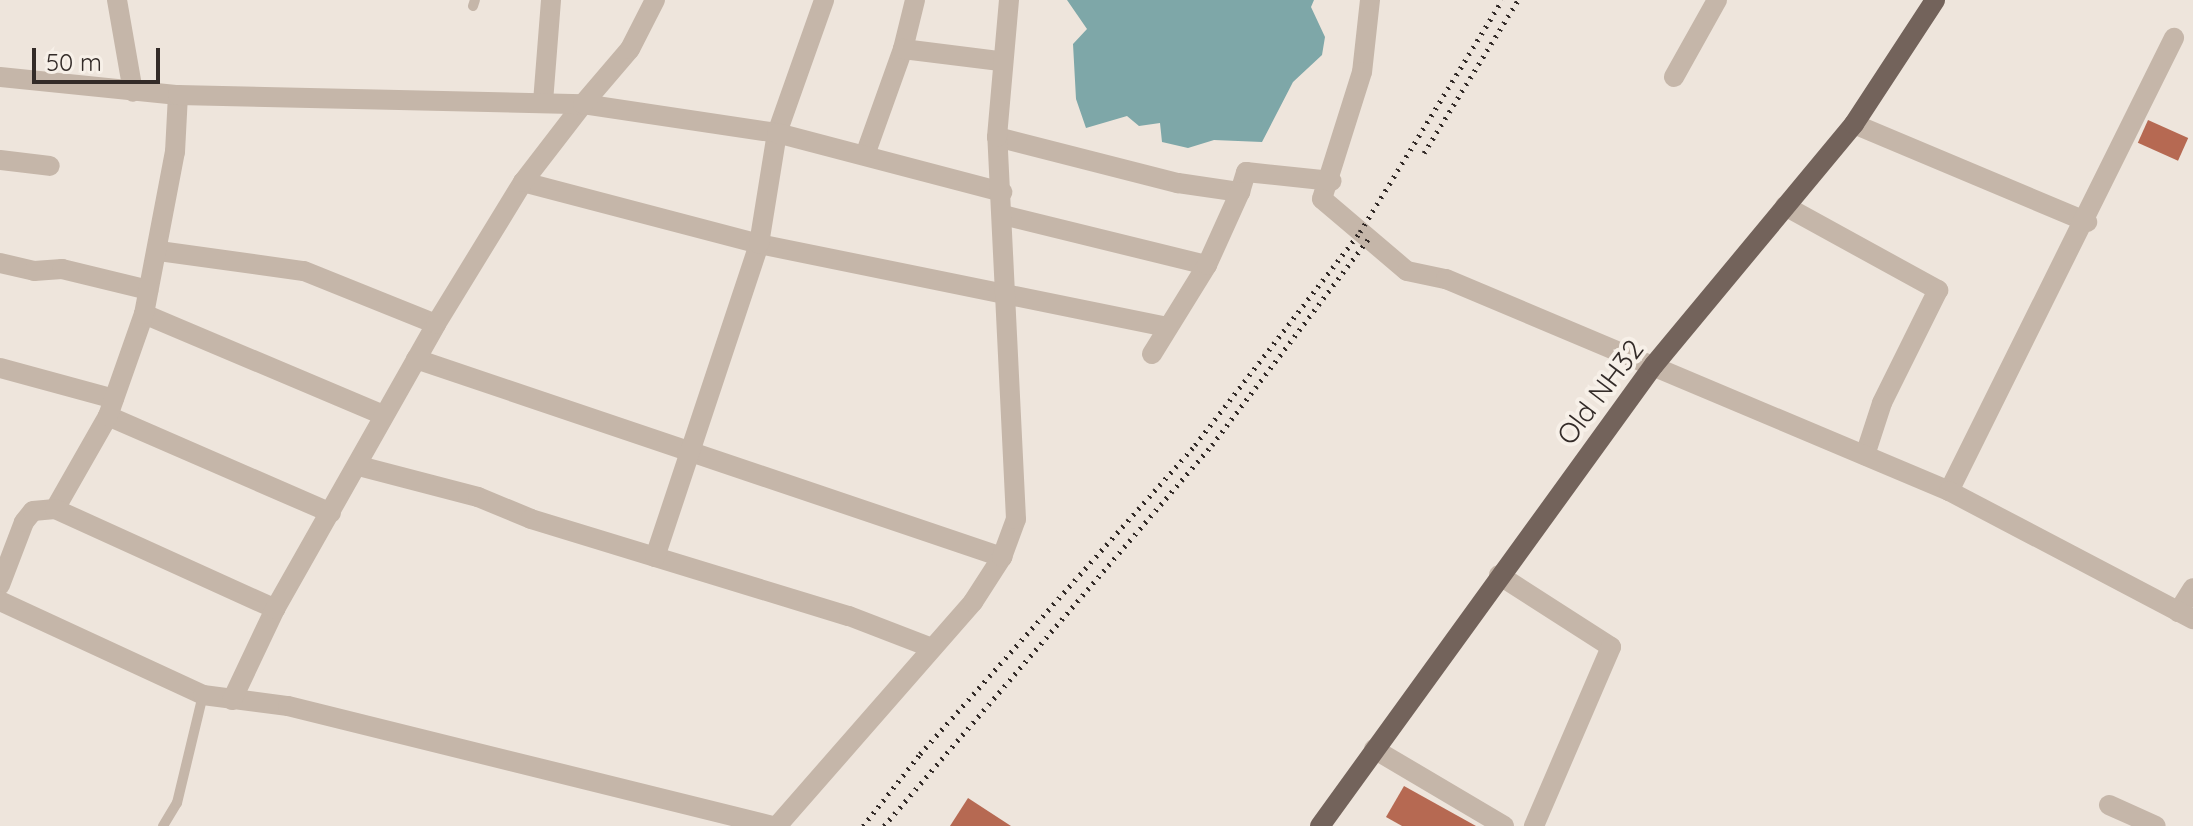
<!DOCTYPE html>
<style>
body{margin:0}
#map{position:relative;width:2193px;height:826px;overflow:hidden;background:#eee5dc;font-family:Quicksand,sans-serif}
div>[style]{position:absolute}
.water>*{inset:0;background:#7ea7a8}
.building>*{inset:0;background:#b66952;transform-origin:0 0}
.service>*{height:10px;margin:-5px;padding:0 5px;transform-origin:5px;border-radius:5px;background:#c5b6a9}
.minor>*{height:20px;margin:-10px;padding:0 10px;transform-origin:10px;border-radius:10px;background:#c5b6a9}
.tertiary>*{height:20px;margin:-10px;padding:0 10px;transform-origin:10px;border-radius:10px;background:#c5b6a9}
.primary>*{height:20px;margin:-10px;padding:0 10px;transform-origin:10px;border-radius:10px;background:#73635b}
.rail>*{height:5px;margin-top:-2.5px;transform-origin:0;background:repeating-linear-gradient(90deg,#332b28 0 2px,transparent 0 8px)}
span{translate:-50% -50%;white-space:nowrap;text-align:center;line-height:1.15;-webkit-text-stroke:8px #f7f0e8;paint-order:stroke}
.street-label{font-size:28px;color:#332b28}
.scale{position:absolute;left:32px;top:48px;width:128px;height:36px;box-sizing:border-box;border:4px solid #332b28;border-top:0;padding-left:10px;font-size:24px;line-height:28px;white-space:nowrap;color:#332b28;-webkit-text-stroke:6px #f7f0e8;paint-order:stroke}
</style>
<div id="map">
<div class="water">
<div style="clip-path:polygon(1067px 0,1314px 0,1311px 7px,1325px 37px,1322px 55px,1293px 82px,1262px 142px,1214px 140px,1188px 148px,1162px 142px,1160px 123px,1139px 126px,1127px 116px,1086px 128px,1076px 99px,1073px 44px,1087px 29px)"></div>
</div>
<div class="building">
<div style="left:2148px;top:120px;width:44px;height:25px;rotate:24deg"></div>
<div style="clip-path:polygon(1404px 786px,1476px 826px,1402px 826px,1386px 817px)"></div>
<div style="clip-path:polygon(968px 798px,1011px 826px,950px 826px)"></div>
</div>
<div class="service">
<div style="left:473px;top:6px;width:6px;rotate:-72deg"></div>
<div style="left:163px;top:826px;width:27px;rotate:-59deg"></div>
<div style="left:177px;top:803px;width:111px;rotate:-76.5deg"></div>
</div>
<div class="minor">
<div style="left:117px;top:0;width:93px;rotate:80.1deg"></div>
<div style="left:903px;top:49px;width:50px;rotate:-76.2deg"></div>
<div style="left:1674px;top:77px;width:88px;rotate:-60.8deg"></div>
<div style="left:543px;top:102px;width:102px;rotate:-85.5deg"></div>
<div style="left:1854px;top:124px;width:253px;rotate:22.8deg"></div>
<div style="left:997px;top:137px;width:187px;rotate:14.3deg"></div>
<div style="left:1178px;top:183px;width:63px;rotate:8.3deg"></div>
<div style="left:1240px;top:192px;width:21px;rotate:-73deg"></div>
<div style="left:1246px;top:172px;width:86px;rotate:6deg"></div>
<div style="left:865px;top:155px;width:113px;rotate:-70.3deg"></div>
<div style="left:903px;top:49px;width:98px;rotate:7.1deg"></div>
<div style="left:0;top:160px;width:50px;rotate:6.8deg"></div>
<div style="left:523px;top:182px;width:244px;rotate:14.7deg"></div>
<div style="left:759px;top:244px;width:417px;rotate:11.5deg"></div>
<div style="left:1785px;top:206px;width:175px;rotate:28.8deg"></div>
<div style="left:1938px;top:290px;width:126px;rotate:116.4deg"></div>
<div style="left:1882px;top:403px;width:55px;rotate:108.1deg"></div>
<div style="left:1003px;top:215px;width:210px;rotate:13.8deg"></div>
<div style="left:159px;top:251px;width:146px;rotate:7.9deg"></div>
<div style="left:304px;top:271px;width:142px;rotate:21.9deg"></div>
<div style="left:0;top:263px;width:35px;rotate:13deg"></div>
<div style="left:34px;top:271px;width:28px;rotate:-4deg"></div>
<div style="left:62px;top:269px;width:89px;rotate:13.6deg"></div>
<div style="left:144px;top:314px;width:259px;rotate:22.9deg"></div>
<div style="left:1152px;top:354px;width:105px;rotate:-58.3deg"></div>
<div style="left:1207px;top:265px;width:80px;rotate:-65.7deg"></div>
<div style="left:416px;top:359px;width:619px;rotate:18.67deg"></div>
<div style="left:0;top:368px;width:118px;rotate:15.2deg"></div>
<div style="left:108px;top:416px;width:243px;rotate:23.5deg"></div>
<div style="left:359px;top:466px;width:123px;rotate:14.6deg"></div>
<div style="left:478px;top:497px;width:57px;rotate:22.5deg"></div>
<div style="left:531px;top:519px;width:332px;rotate:17deg"></div>
<div style="left:849px;top:616px;width:89px;rotate:21.1deg"></div>
<div style="left:1949px;top:491px;width:506px;rotate:-63.59deg"></div>
<div style="left:55px;top:509px;width:107px;rotate:-60.3deg"></div>
<div style="left:108px;top:416px;width:108px;rotate:-70.6deg"></div>
<div style="left:144px;top:314px;width:165px;rotate:-79.2deg"></div>
<div style="left:175px;top:152px;width:57px;rotate:-87deg"></div>
<div style="left:655px;top:557px;width:330px;rotate:-71.6deg"></div>
<div style="left:759px;top:244px;width:112px;rotate:-80.8deg"></div>
<div style="left:777px;top:133px;width:141px;rotate:-70.5deg"></div>
<div style="left:1499px;top:575px;width:133px;rotate:32.7deg"></div>
<div style="left:1611px;top:647px;width:195px;rotate:113.3deg"></div>
<div style="left:0;top:585px;width:67px;rotate:-69.1deg"></div>
<div style="left:24px;top:522px;width:14px;rotate:-51deg"></div>
<div style="left:33px;top:511px;width:22px;rotate:-5deg"></div>
<div style="left:55px;top:509px;width:242px;rotate:24.4deg"></div>
<div style="left:0;top:601px;width:224px;rotate:24.8deg"></div>
<div style="left:203px;top:695px;width:86px;rotate:7.4deg"></div>
<div style="left:288px;top:706px;width:500px;rotate:13.9deg"></div>
<div style="left:2178px;top:612px;width:28px;rotate:-58deg"></div>
<div style="left:232px;top:700px;width:101px;rotate:-64.7deg"></div>
<div style="left:275px;top:609px;width:327px;rotate:-60.5deg"></div>
<div style="left:436px;top:324px;width:167px;rotate:-58.5deg"></div>
<div style="left:523px;top:182px;width:98px;rotate:-52.4deg"></div>
<div style="left:583px;top:104px;width:196px;rotate:8.5deg"></div>
<div style="left:777px;top:133px;width:233px;rotate:14.7deg"></div>
<div style="left:1374px;top:749px;width:151px;rotate:30.6deg"></div>
<div style="left:2109px;top:805px;width:51px;rotate:24.1deg"></div>
<div style="left:777px;top:826px;width:298px;rotate:-48.8deg"></div>
<div style="left:973px;top:602px;width:54px;rotate:-57.2deg"></div>
<div style="left:1002px;top:557px;width:40px;rotate:-69.8deg"></div>
<div style="left:1016px;top:519px;width:382px;rotate:-92.8deg"></div>
<div style="left:997px;top:137px;width:138px;rotate:-85deg"></div>
</div>
<div class="tertiary">
<div style="left:1370px;top:0;width:72px;rotate:96.3deg"></div>
<div style="left:1362px;top:72px;width:133px;rotate:107.5deg"></div>
<div style="left:1322px;top:199px;width:111px;rotate:40.3deg"></div>
<div style="left:1407px;top:271px;width:40px;rotate:12deg"></div>
<div style="left:1446px;top:279px;width:546px;rotate:22.85deg"></div>
<div style="left:1949px;top:491px;width:276px;rotate:27.7deg"></div>
<div style="left:0;top:77px;width:179px;rotate:5.8deg"></div>
<div style="left:178px;top:95px;width:405px;rotate:1.3deg"></div>
<div style="left:583px;top:104px;width:72px;rotate:-49.5deg"></div>
<div style="left:630px;top:49px;width:55px;rotate:-63deg"></div>
</div>
<div class="primary">
<div style="left:1320px;top:826px;width:569px;rotate:-54.08deg"></div>
<div style="left:1654px;top:365px;width:313px;rotate:-50.3deg"></div>
<div style="left:1854px;top:124px;width:148px;rotate:-56.8deg"></div>
</div>
<div class="rail">
<div style="left:1424px;top:153px;width:180px;rotate:-58.4deg"></div>
<div style="left:863px;top:826px;width:92px;rotate:-51.6deg"></div>
<div style="left:920px;top:754px;width:414px;rotate:-48.3deg"></div>
<div style="left:1195px;top:445px;width:269px;rotate:-52.2deg"></div>
<div style="left:1360px;top:232px;width:272px;rotate:-58.5deg"></div>
<div style="left:884px;top:826px;width:503px;rotate:-49.28deg"></div>
<div style="left:1212px;top:445px;width:261px;rotate:-52.8deg"></div>
</div>
<div class="street-label">
<span style="left:1600px;top:392px;rotate:-53deg">Old NH32</span>
</div>
<div class="scale">50 m</div>
</div>
